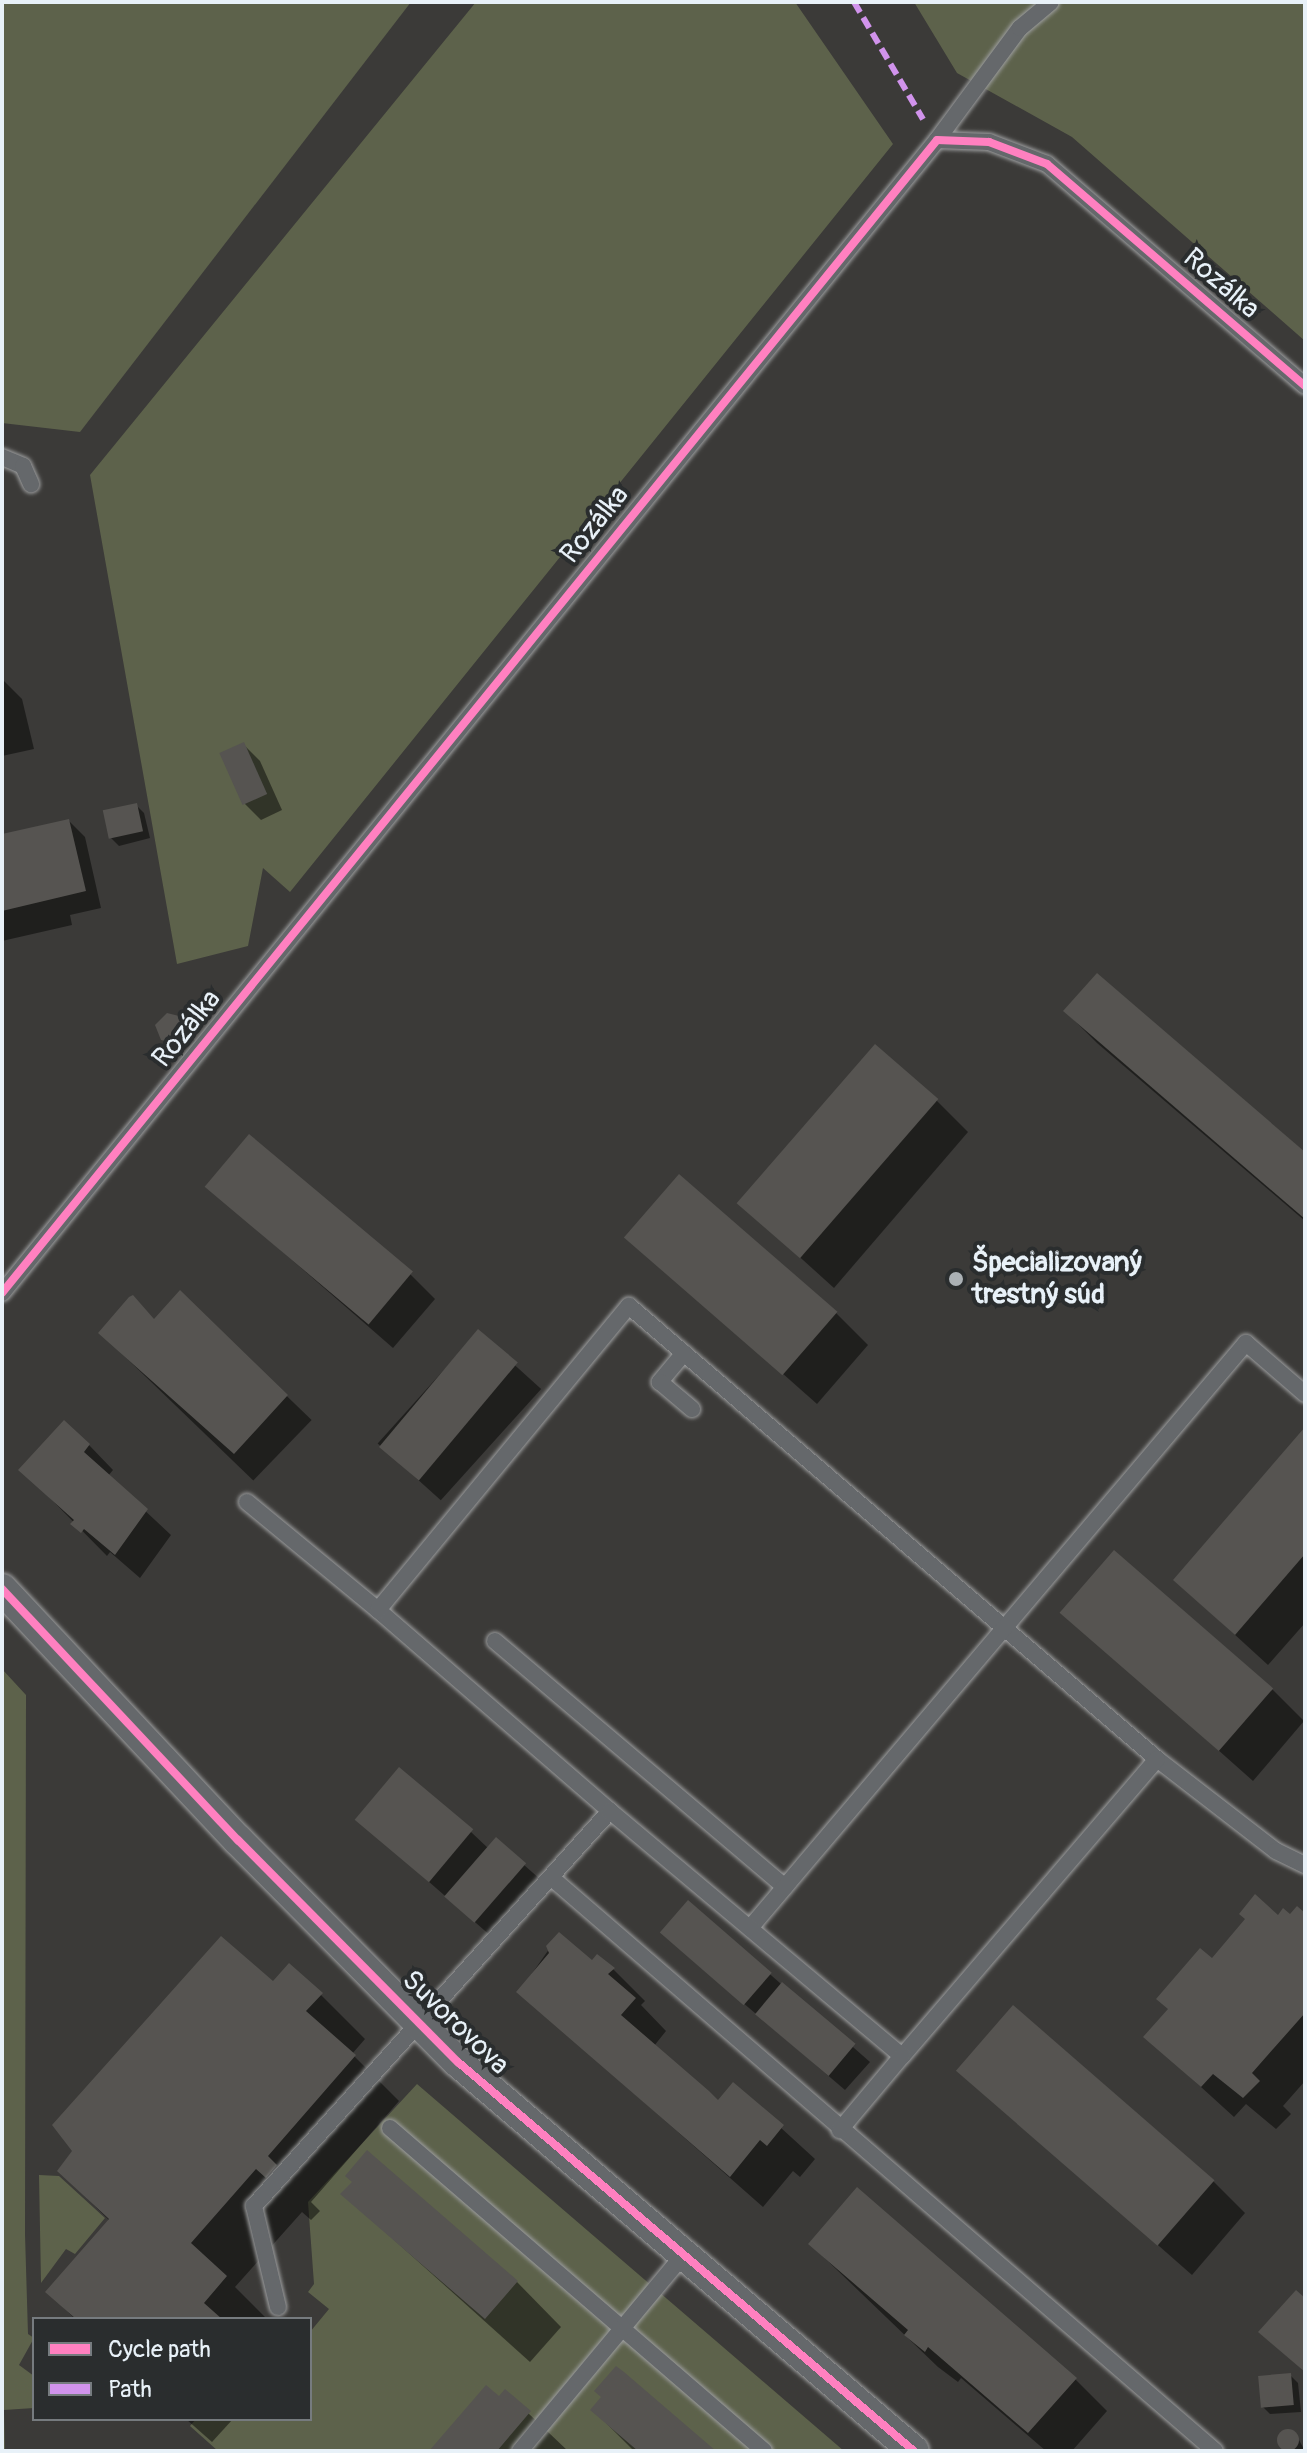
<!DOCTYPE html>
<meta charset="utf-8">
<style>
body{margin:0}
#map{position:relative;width:1307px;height:2453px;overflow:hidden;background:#3b3a38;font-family:Pangolin,sans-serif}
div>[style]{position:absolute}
.green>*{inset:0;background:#5d624b}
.shadow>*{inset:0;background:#0007;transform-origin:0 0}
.building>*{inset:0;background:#565451;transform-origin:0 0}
.round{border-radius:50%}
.roads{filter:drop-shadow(0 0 2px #9d9e9f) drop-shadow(0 0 2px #9d9e9f)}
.lane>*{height:16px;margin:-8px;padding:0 8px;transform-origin:8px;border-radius:8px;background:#65686b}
.street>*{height:30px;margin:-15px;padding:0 15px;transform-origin:15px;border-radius:15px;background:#65686b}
.quiet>*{height:6px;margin-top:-3px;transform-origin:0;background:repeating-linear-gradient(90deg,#d193ec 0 12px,transparent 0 18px)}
.cycleway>*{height:8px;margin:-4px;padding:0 4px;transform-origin:4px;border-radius:4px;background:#ff80c0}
.dots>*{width:22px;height:22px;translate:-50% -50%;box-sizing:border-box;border:4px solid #2a2d2e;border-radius:50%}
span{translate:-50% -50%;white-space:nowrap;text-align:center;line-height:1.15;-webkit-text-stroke:8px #2a2d2e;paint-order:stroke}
.street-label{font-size:28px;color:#e8f1f8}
.poi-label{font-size:28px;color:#e8f1f8;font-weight:700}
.left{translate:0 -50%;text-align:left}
.frame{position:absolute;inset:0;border:4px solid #e8f1f8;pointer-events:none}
.legend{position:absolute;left:32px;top:2317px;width:280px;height:104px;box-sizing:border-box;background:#2a2d2e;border:2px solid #767b7f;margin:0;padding:10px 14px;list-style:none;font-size:24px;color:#e8f1f8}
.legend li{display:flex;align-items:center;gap:16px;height:40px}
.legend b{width:40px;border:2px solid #767b7f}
</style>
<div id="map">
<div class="green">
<div style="clip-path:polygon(2px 2px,411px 2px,80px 432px,2px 423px)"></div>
<div style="clip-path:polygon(476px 2px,795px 2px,893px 144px,290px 892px,263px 868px,248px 946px,177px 964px,90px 475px)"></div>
<div style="clip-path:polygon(914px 2px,1305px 2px,1305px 341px,1072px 137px,957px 73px)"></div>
<div style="clip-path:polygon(2px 1669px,26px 1695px,25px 2234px,28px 2334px,34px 2338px,19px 2365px,34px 2376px,34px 2408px,4px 2410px,5px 2451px,2px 2451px)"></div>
<div style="clip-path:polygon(417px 2084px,844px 2451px,218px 2451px,190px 2426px,196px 2419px,310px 2419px,310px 2332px,329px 2309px,308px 2292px,314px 2284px,308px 2202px)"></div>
<div style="clip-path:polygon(39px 2175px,59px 2176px,105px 2218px,75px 2254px,66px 2249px,41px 2283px)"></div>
</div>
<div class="shadow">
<div style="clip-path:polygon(2px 679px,22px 699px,34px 749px,2px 756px)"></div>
<div style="clip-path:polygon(244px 745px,260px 761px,282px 810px,261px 820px,245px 804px)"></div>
<div style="clip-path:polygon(136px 805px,144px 813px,150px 838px,119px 846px,111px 838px)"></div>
<div style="clip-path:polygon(69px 821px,85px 837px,101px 908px,70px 915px,72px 925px,2px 941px,2px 837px)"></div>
<div style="clip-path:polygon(1065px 1011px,1305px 1155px,1305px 1221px,1097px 1043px)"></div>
<div style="clip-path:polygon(182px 1019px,195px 1041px,185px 1050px,162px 1039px)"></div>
<div style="clip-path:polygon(936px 1100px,968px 1132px,834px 1288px,741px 1204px)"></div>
<div style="clip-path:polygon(207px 1186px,410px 1274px,435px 1299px,393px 1348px)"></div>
<div style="clip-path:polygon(627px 1236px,836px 1313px,868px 1345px,817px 1404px)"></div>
<div style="left:180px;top:1293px;width:183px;height:84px;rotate:44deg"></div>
<div style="left:478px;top:1332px;width:85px;height:150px;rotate:42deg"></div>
<div style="clip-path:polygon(1305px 1430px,1305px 1623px,1268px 1665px,1175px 1580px)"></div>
<div style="clip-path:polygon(89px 1445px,113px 1470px,108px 1476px,171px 1535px,140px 1578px,110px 1552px,107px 1556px,46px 1494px)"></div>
<div style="clip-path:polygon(1063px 1612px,1272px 1689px,1304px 1721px,1253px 1781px)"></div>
<div style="clip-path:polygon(356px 1818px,471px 1832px,489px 1849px,496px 1840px,541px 1880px,492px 1937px)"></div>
<div style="clip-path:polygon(689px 1903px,870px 2062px,845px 2090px,680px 1949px)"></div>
<div style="clip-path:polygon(1305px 1916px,1305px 2081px,1283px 2106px,1291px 2114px,1276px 2129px,1246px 2104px,1234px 2117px,1146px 2037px,1247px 1920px)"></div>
<div style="clip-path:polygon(559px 1935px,592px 1963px,613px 1969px,645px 2001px,641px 2005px,666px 2031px,654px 2046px,719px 2102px,734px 2085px,815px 2159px,800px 2177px,793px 2171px,763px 2207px,519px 1992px)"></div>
<div style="clip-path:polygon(273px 1984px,321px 1995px,365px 2039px,352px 2054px,399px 2101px,311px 2202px,320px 2211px,311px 2220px,302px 2212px,235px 2287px,267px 2319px,75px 2319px,48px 2292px,110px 2221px,59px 2171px)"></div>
<div style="clip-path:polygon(960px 2071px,1213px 2181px,1245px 2213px,1192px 2275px)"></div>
<div style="clip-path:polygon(343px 2194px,517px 2282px,561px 2327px,530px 2362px)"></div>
<div style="clip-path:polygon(810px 2244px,1075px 2379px,1107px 2411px,1072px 2451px,1046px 2451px,961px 2378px,958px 2382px,938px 2367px)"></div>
<div style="clip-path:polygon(1290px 2375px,1298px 2383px,1301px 2412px,1270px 2414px,1262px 2406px)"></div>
<div style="clip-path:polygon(506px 2392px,568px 2451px,432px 2451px,499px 2399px)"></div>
<div style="clip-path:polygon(593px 2410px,712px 2451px,634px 2451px)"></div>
<div style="clip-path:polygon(186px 2419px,233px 2419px,212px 2442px)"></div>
<div style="clip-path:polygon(1286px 2432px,1299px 2440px,1305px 2451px,1286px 2450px,1280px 2440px)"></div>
</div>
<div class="building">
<div style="left:244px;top:742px;width:57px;height:27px;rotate:66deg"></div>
<div style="left:137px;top:803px;width:29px;height:35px;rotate:78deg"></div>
<div style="clip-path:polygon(69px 819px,86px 891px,2px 911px,2px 834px)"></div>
<div style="clip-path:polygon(1097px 973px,1305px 1152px,1305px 1219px,1063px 1011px)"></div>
<div style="clip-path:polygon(167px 1013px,183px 1017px,188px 1032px,177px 1044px,161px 1040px,155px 1025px)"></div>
<div style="left:875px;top:1044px;width:84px;height:211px;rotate:41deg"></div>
<div style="left:249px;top:1134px;width:214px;height:69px;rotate:40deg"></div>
<div style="left:679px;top:1174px;width:210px;height:84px;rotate:41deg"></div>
<div style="clip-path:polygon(180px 1290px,288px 1395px,234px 1454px,98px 1333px,129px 1297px,133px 1295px,154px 1319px)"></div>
<div style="left:478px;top:1329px;width:52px;height:154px;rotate:40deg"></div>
<div style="clip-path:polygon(64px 1420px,90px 1444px,84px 1452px,148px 1509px,115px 1555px,84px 1529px,81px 1533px,70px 1524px,74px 1520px,18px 1470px)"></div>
<div style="clip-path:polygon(1305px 1427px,1305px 1554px,1235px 1635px,1173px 1580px)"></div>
<div style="left:1114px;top:1550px;width:211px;height:83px;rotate:41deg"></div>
<div style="left:399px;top:1767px;width:97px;height:69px;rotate:40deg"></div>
<div style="left:496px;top:1837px;width:40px;height:79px;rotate:41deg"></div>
<div style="clip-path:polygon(1255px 1894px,1278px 1915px,1283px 1908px,1290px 1914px,1297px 1906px,1305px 1913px,1305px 2013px,1252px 2073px,1260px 2081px,1243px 2098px,1213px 2074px,1201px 2087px,1143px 2037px,1168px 2009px,1156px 1999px,1200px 1948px,1212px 1958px,1245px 1919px,1239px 1914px)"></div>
<div style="left:688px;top:1900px;width:111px;height:43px;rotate:41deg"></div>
<div style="clip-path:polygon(559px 1932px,592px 1960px,597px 1954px,615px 1968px,608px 1974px,636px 1998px,621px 2015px,709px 2091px,718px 2100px,733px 2082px,784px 2125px,767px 2146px,760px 2140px,730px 2177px,516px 1992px,549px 1953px,546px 1946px)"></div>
<div style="clip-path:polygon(221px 1936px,273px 1981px,289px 1963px,323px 1993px,306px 2011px,356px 2055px,268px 2156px,277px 2165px,266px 2178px,256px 2169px,191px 2243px,227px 2276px,204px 2303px,222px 2319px,76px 2319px,45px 2292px,109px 2219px,57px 2171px,72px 2151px,52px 2125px)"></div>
<div style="left:782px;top:1982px;width:96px;height:42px;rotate:40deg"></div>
<div style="left:1013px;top:2005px;width:267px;height:87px;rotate:41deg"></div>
<div style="clip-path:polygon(367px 2150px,518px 2281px,485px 2319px,340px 2194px,352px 2182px,345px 2176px)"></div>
<div style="clip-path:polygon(857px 2187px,1077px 2378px,1028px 2433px,928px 2347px,925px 2352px,904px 2335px,908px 2330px,808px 2244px)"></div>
<div style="clip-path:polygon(1296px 2290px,1305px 2298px,1305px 2372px,1258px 2332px)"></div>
<div style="clip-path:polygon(616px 2366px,624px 2372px,716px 2451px,638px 2451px,590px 2410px,601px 2397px,594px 2391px)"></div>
<div style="left:1291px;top:2373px;width:32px;height:33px;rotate:85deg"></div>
<div style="clip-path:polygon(486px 2385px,499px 2396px,505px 2389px,531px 2411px,497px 2451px,429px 2451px)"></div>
<div class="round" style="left:1277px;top:2429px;width:22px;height:22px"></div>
</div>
<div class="roads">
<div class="lane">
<div style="left:937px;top:140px;width:52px;rotate:2.2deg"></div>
<div style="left:989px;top:142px;width:62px;rotate:20.8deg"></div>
<div style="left:1047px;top:164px;width:340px;rotate:40.7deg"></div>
<div style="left:2px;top:457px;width:23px;rotate:23deg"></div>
<div style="left:23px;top:466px;width:20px;rotate:66deg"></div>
<div style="left:2px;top:1293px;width:1484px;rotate:-50.96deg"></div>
<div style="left:937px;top:140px;width:139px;rotate:-53.5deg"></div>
<div style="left:1020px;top:28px;width:40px;rotate:-40deg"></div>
<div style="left:684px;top:1353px;width:38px;rotate:130deg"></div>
<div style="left:660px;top:1382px;width:42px;rotate:40.2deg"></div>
<div style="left:247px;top:1502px;width:170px;rotate:39.5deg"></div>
<div style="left:495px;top:1641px;width:380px;rotate:40.3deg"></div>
<div style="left:1157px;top:1759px;width:150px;rotate:37.7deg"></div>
<div style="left:1276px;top:1851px;width:32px;rotate:26deg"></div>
<div style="left:610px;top:1811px;width:307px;rotate:-139.1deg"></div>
<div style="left:378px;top:1610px;width:394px;rotate:-50.5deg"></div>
<div style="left:629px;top:1306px;width:696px;rotate:40.63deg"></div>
<div style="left:1157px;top:1759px;width:391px;rotate:130.6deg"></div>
<div style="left:553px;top:1879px;width:875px;rotate:40.83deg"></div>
<div style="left:750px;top:1928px;width:767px;rotate:-49.71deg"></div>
<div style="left:1246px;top:1343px;width:78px;rotate:40.8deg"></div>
<div style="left:390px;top:2128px;width:494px;rotate:40.8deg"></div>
<div style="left:278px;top:2307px;width:104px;rotate:-103.4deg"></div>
<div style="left:254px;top:2206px;width:532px;rotate:-47.97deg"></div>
<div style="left:610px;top:1811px;width:381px;rotate:40deg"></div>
<div style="left:902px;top:2056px;width:97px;rotate:130deg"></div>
<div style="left:520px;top:2451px;width:256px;rotate:-50.2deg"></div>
</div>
<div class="street">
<div style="left:2px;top:1589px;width:345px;rotate:46.8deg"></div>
<div style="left:238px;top:1840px;width:313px;rotate:45.3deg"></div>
<div style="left:458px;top:2062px;width:599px;rotate:40.47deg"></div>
</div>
</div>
<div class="quiet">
<div style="left:854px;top:2px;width:136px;rotate:59.5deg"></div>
</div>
<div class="cycleway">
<div style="left:2px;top:1293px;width:1484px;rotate:-50.96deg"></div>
<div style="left:937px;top:140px;width:52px;rotate:2.2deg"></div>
<div style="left:989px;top:142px;width:62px;rotate:20.8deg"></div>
<div style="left:1047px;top:164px;width:340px;rotate:40.7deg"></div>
<div style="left:2px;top:1589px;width:345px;rotate:46.8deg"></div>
<div style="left:238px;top:1840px;width:313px;rotate:45.3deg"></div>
<div style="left:458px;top:2062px;width:599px;rotate:40.47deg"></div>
</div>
<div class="dots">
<div style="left:956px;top:1279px;background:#abb1b5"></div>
</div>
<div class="street-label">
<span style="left:1221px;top:284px;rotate:41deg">Rozálka</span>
<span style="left:595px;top:525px;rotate:-51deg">Rozálka</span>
<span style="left:187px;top:1029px;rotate:-51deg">Rozálka</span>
<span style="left:455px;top:2023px;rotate:44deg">Suvorovova</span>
</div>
<div class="poi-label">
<span class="left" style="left:972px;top:1279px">Špecializovaný<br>trestný súd</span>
</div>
<div class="frame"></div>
<ul class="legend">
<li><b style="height:10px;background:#ff80c0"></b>Cycle path</li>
<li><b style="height:10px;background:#d193ec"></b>Path</li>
</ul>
</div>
